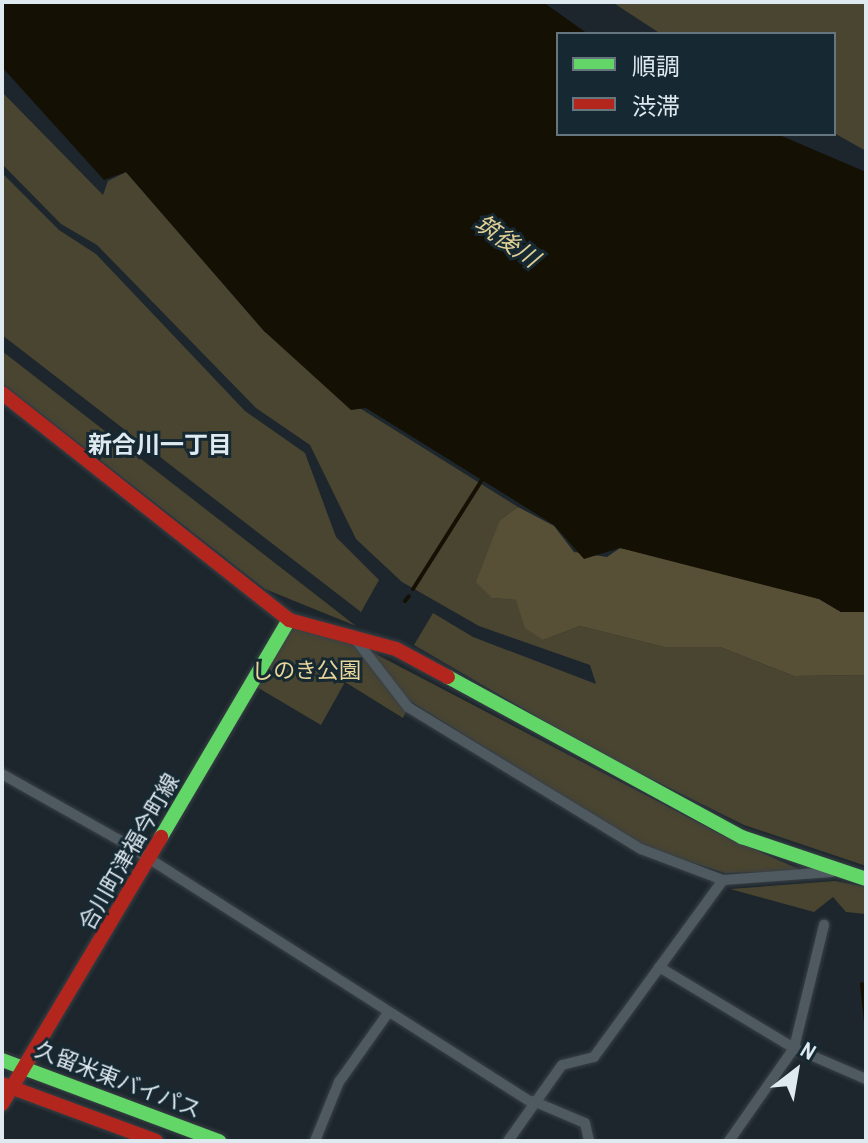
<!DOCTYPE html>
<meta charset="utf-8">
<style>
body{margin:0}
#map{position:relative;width:868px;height:1143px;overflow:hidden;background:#1c262c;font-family:"Archivo Narrow","Noto Sans JP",sans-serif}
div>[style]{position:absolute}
.green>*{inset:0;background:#4a4530}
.forest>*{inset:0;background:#585036}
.water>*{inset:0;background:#151004}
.stream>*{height:4px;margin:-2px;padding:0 2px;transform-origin:2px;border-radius:2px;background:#151004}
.roads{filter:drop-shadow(0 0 2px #394046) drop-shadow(0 0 2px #394046)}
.street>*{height:10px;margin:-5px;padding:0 5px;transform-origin:5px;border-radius:5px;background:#4e5960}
.fast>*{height:14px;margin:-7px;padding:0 7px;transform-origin:7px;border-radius:7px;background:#63d668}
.jam>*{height:14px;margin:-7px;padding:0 7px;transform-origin:7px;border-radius:7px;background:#b3261e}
span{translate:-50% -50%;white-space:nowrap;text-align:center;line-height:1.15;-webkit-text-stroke:6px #162832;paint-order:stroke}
.park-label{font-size:22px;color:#e8d69a}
.street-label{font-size:22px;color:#dee9f0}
.water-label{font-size:24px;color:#e1d094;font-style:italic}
.neighbourhood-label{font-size:24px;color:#dee9f0;font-weight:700}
.frame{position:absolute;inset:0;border:4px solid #dee9f0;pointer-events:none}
.legend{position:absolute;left:556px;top:32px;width:280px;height:104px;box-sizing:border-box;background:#162832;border:2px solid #66757e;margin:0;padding:10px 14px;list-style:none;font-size:24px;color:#dee9f0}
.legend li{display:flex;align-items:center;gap:16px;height:40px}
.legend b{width:40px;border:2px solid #66757e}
.north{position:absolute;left:756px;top:1031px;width:80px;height:80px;-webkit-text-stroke:6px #162832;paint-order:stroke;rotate:31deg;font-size:22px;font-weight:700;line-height:32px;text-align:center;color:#dee9f0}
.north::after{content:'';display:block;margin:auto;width:28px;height:36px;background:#dee9f0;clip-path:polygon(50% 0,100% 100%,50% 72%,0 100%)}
</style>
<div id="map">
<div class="green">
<div style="clip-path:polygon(612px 2px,866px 2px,866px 151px,834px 133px,834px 34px,661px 34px)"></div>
<div style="clip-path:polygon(2px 92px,103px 195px,108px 181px,126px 172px,264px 331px,358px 407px,518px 507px,500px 520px,492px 598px,516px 600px,543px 640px,580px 626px,664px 647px,720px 647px,794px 676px,866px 675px,866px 866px,744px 825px,601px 754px,414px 645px,433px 613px,473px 637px,596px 684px,590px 665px,479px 626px,402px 582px,356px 539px,310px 445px,256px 408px,97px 245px,61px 224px,2px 164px)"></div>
<div style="clip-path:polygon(2px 173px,59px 230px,96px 254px,245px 411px,305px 453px,336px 537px,379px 580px,361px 612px,2px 335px)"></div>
<div style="clip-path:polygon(2px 351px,356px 626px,265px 589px,2px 383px)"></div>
<div style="clip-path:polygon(289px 620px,356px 640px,408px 707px,403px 718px,345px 682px,321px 725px,255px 686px)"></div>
<div style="clip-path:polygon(368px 650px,720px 834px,803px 871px,725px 873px,647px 848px,410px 701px)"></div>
<div style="clip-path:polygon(835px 881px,866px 887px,866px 914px,846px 912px,833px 897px,814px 912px,730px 889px)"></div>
</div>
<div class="forest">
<div style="clip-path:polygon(518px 507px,554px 526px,574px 552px,607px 557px,620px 548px,657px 555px,819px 599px,841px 612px,866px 612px,866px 675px,794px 676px,720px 647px,664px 647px,580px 626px,543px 640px,525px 628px,516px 600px,492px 598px,476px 582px,500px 520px)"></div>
</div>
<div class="water">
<div style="clip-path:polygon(2px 2px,543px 2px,588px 34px,558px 34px,558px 134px,777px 134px,866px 172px,866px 612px,841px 612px,819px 599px,620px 548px,584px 559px,554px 525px,366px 408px,351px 410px,264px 331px,126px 172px,104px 180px,2px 67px)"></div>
</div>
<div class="stream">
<div style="left:413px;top:589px;width:129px;rotate:-57.7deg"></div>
<div style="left:405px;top:601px;width:6px;rotate:-51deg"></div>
<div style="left:862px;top:984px;width:36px;rotate:84deg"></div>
</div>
<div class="roads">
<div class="street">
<div style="left:356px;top:640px;width:85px;rotate:52.2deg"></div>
<div style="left:408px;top:707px;width:273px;rotate:31.4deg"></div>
<div style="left:641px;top:849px;width:88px;rotate:20.7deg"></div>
<div style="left:723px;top:880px;width:109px;rotate:-4.2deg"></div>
<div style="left:2px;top:774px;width:142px;rotate:29.4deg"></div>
<div style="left:126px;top:844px;width:482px;rotate:32.5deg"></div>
<div style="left:659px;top:967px;width:157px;rotate:31deg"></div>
<div style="left:794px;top:1048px;width:78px;rotate:23.3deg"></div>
<div style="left:533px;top:1101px;width:56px;rotate:22.9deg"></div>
<div style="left:585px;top:1123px;width:18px;rotate:77deg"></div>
<div style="left:315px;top:1141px;width:64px;rotate:-67.9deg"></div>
<div style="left:339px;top:1082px;width:85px;rotate:-54.6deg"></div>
<div style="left:508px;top:1141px;width:93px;rotate:-54.6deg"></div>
<div style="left:562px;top:1065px;width:33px;rotate:-14deg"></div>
<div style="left:594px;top:1057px;width:219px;rotate:-53.9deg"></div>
<div style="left:729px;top:1141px;width:113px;rotate:-55deg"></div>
<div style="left:794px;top:1048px;width:127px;rotate:-76.3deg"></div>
</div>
<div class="fast">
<div style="left:448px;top:677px;width:335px;rotate:28.6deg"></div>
<div style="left:742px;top:837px;width:131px;rotate:18.7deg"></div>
<div style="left:161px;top:837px;width:252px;rotate:-59.5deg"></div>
<div style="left:2px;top:1060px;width:232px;rotate:20.5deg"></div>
</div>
<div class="jam">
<div style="left:2px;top:393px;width:366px;rotate:38.3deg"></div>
<div style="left:289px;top:620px;width:111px;rotate:15.2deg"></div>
<div style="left:396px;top:649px;width:59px;rotate:28.3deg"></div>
<div style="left:2px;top:1084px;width:164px;rotate:20.3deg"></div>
<div style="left:2px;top:1104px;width:311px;rotate:-59.2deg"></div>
</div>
</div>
<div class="park-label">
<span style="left:306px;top:671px">しのき公園</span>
</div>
<div class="street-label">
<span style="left:129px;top:852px;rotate:-60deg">合川町津福今町線</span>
<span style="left:118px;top:1080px;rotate:21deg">久留米東バイパス</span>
</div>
<div class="water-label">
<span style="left:507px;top:241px;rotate:35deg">筑後川</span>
</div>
<div class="neighbourhood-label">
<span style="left:160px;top:445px">新合川一丁目</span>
</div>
<div class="frame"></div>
<ul class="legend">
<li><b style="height:10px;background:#63d668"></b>順調</li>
<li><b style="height:10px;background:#b3261e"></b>渋滞</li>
</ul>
<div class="north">N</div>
</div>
